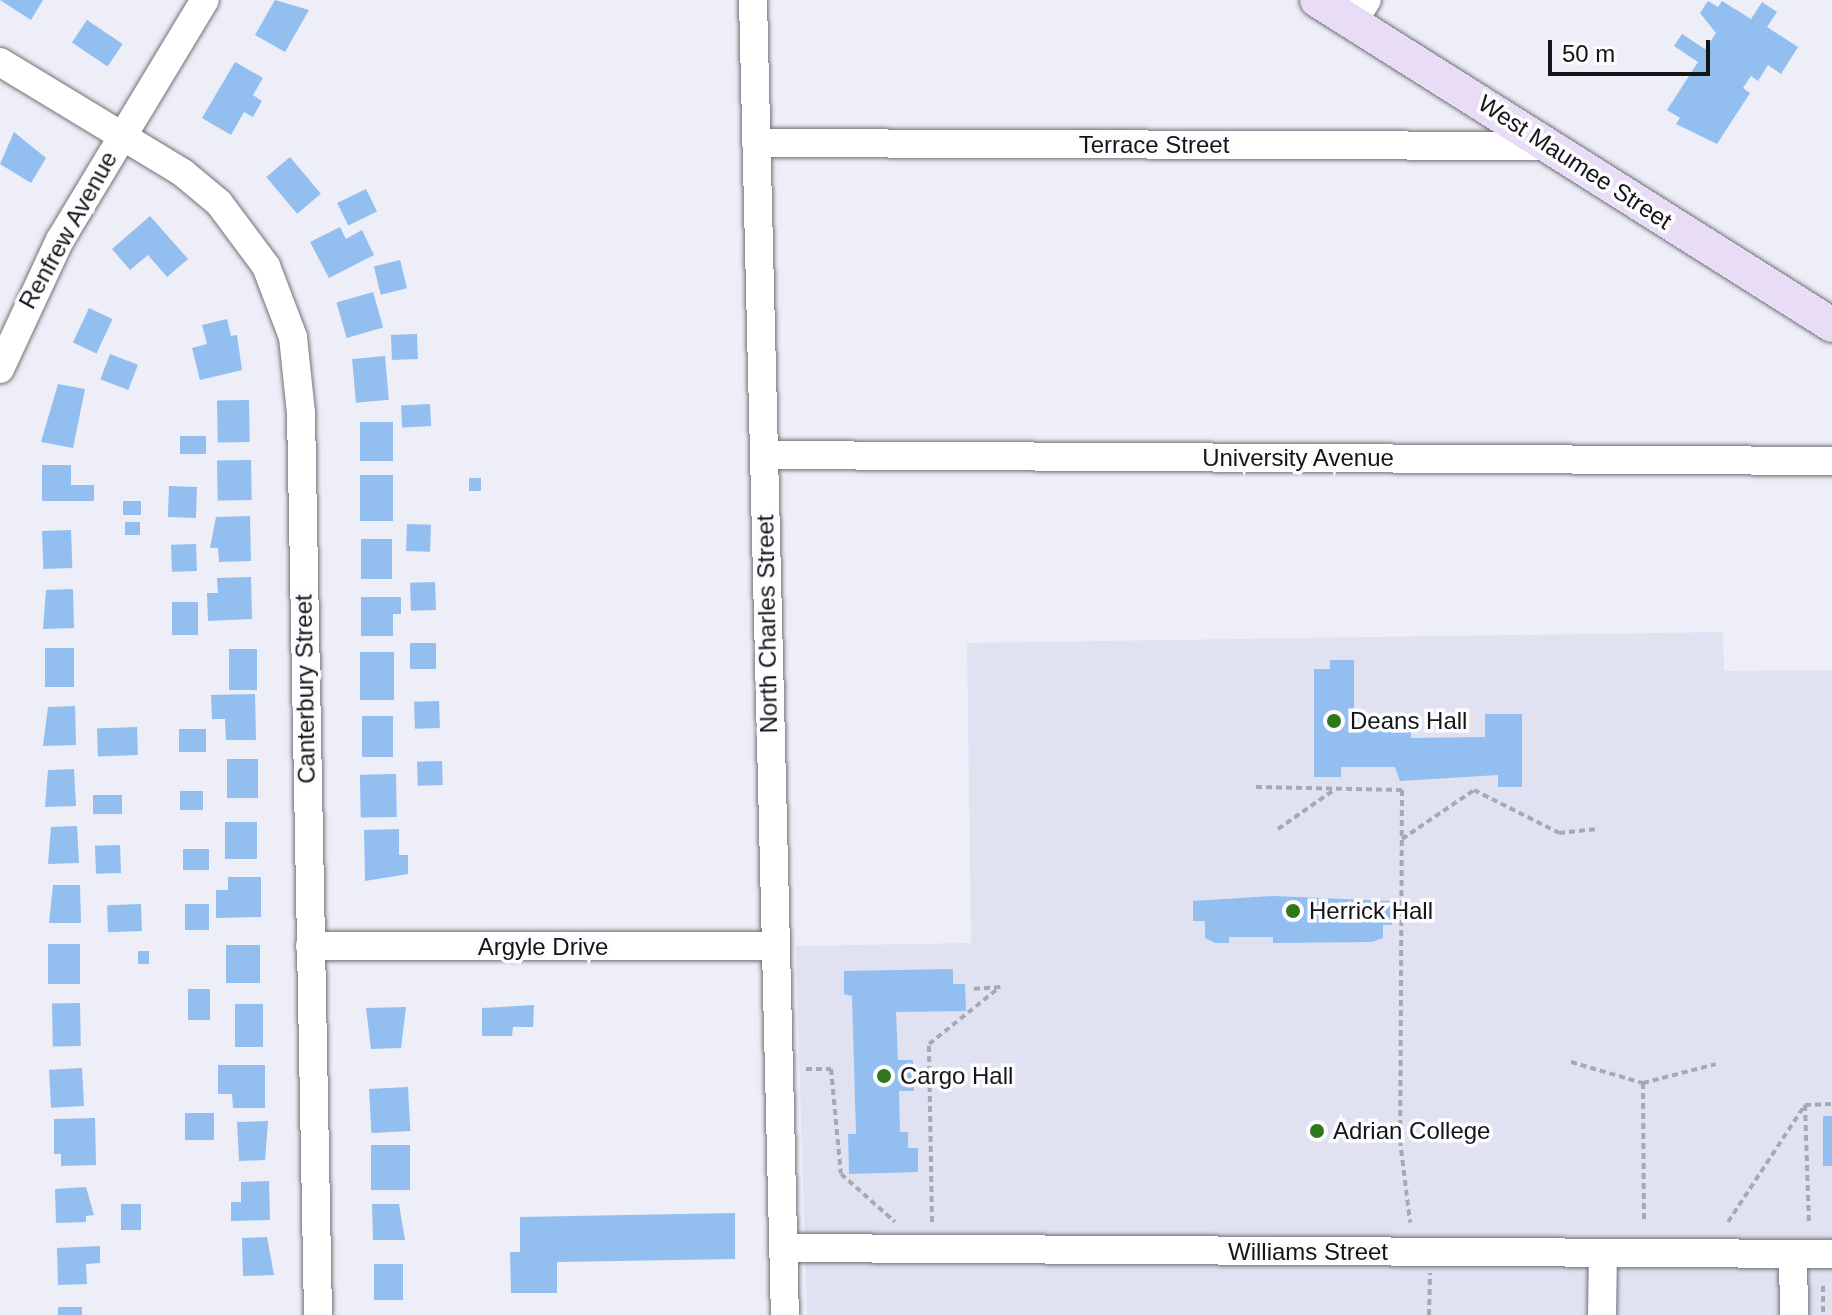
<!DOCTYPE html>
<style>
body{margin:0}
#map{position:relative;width:1832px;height:1315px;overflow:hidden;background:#edeef7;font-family:Helvetica,sans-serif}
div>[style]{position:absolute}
.built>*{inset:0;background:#e0e2f2}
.building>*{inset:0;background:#92bef0;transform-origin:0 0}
.path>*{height:4px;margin-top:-2px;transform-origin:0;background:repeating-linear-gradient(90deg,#a8a9af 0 6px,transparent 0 10px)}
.roads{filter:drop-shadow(0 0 2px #717279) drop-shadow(0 0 2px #717279)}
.minor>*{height:28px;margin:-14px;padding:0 14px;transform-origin:14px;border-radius:14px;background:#fff}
.major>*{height:34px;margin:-17px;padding:0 17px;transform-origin:17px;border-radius:17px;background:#e9dcf7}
.dots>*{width:22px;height:22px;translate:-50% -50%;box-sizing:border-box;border:4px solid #fcfcfe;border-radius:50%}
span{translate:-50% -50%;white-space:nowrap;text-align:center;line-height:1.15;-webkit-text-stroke:7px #fcfcfe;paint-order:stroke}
.street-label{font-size:24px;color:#141517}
.poi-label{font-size:24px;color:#141517}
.left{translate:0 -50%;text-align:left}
.scale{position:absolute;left:1548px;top:40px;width:162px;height:36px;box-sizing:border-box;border:4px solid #141517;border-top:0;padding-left:10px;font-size:24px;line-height:28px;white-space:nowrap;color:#141517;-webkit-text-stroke:6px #fcfcfe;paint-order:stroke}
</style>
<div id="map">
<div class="built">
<div style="clip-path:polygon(1723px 632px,1724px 671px,1832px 670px,1832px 1315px,807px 1315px,796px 946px,971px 943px,967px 643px)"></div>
</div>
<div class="building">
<div style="clip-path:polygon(0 0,43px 0,31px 20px)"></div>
<div style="clip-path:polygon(275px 0,309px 10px,285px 52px,255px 35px)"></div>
<div style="clip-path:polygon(1708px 1px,1718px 7px,1722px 1px,1751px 19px,1762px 2px,1777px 12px,1767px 27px,1798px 47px,1781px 74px,1768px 65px,1758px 81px,1751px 76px,1743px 88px,1750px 93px,1717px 144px,1676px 124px,1680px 118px,1667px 110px,1698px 62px,1674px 46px,1682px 34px,1705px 49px,1716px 33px,1700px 13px)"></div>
<div style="left:87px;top:20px;width:43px;height:27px;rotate:34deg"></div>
<div style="clip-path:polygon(235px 62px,263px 78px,253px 95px,262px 101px,253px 117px,244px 112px,231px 135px,202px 118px)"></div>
<div style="clip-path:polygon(14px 132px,46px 158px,31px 183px,0 164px)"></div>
<div style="left:290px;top:157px;width:48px;height:31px;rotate:50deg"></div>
<div style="left:366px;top:189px;width:25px;height:32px;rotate:64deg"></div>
<div style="clip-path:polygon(150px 216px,188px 259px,167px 277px,148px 255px,130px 270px,112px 249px)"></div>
<div style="clip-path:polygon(340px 227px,346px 239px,362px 230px,374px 255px,329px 278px,310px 242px)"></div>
<div style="left:400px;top:260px;width:29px;height:27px;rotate:76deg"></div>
<div style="left:373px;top:292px;width:37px;height:38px;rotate:74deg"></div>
<div style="left:89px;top:308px;width:26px;height:38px;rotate:25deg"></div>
<div style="clip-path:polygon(227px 319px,231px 336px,237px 335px,242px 370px,200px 380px,192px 348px,207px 344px,202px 325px)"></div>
<div style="left:417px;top:334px;width:25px;height:26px;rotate:88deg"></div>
<div style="left:110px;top:354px;width:30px;height:27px;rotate:21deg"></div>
<div style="left:385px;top:356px;width:44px;height:33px;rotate:85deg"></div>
<div style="clip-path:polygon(58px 384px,85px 389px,73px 448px,41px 442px)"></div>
<div style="left:249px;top:400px;width:42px;height:32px;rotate:89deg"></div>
<div style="left:430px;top:404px;width:22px;height:29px;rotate:87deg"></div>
<div style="left:360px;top:422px;width:33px;height:39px"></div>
<div style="left:180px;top:436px;width:26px;height:18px"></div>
<div style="left:251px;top:460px;width:40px;height:34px;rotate:89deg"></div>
<div style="clip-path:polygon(42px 465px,71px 465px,71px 485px,94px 485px,94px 501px,42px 501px)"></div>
<div style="left:393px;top:475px;width:46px;height:33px;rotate:90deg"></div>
<div style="left:469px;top:478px;width:12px;height:13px"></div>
<div style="left:169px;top:486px;width:28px;height:31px;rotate:2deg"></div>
<div style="left:123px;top:501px;width:18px;height:14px"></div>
<div style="clip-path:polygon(250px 516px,251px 561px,219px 562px,218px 548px,210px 548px,216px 517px)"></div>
<div style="left:125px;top:522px;width:15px;height:13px"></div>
<div style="left:407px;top:524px;width:24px;height:27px;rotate:2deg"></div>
<div style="left:71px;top:530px;width:38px;height:29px;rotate:88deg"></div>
<div style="left:361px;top:539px;width:31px;height:40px"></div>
<div style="left:196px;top:544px;width:27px;height:25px;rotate:88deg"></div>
<div style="clip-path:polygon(251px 577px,252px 619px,208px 621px,207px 593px,218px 593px,217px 578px)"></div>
<div style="left:435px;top:582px;width:28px;height:25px;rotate:88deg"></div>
<div style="clip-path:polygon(73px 589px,74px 628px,43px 629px,46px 590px)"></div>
<div style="clip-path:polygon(361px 597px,401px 597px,401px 614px,393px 614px,393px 636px,361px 636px)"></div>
<div style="left:172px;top:602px;width:26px;height:33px"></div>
<div style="left:436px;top:643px;width:26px;height:26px;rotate:90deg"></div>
<div style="left:45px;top:648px;width:29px;height:39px"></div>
<div style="left:229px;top:649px;width:28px;height:41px"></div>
<div style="left:360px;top:652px;width:34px;height:48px"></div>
<div style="clip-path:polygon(1330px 660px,1354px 660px,1354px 729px,1411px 729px,1411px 738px,1485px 737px,1485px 714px,1522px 714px,1522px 787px,1498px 787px,1498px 775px,1400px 781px,1395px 767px,1341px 767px,1341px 777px,1314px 777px,1314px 669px,1330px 669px)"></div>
<div style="clip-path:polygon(255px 694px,256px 740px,226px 740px,225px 719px,212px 719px,211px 695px)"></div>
<div style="left:439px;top:701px;width:27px;height:25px;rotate:88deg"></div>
<div style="clip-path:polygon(75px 706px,76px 745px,43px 746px,48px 707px)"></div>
<div style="left:362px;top:716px;width:31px;height:41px"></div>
<div style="left:137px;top:727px;width:28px;height:40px;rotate:88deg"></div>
<div style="left:179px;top:729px;width:27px;height:23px"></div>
<div style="left:258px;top:759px;width:39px;height:31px;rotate:90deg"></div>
<div style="left:442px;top:761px;width:24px;height:25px;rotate:88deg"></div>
<div style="clip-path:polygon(74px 769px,76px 806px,45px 807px,48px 770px)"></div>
<div style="left:396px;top:774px;width:43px;height:36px;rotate:89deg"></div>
<div style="left:203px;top:791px;width:19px;height:23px;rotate:90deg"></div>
<div style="left:93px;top:795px;width:29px;height:19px"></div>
<div style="left:225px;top:822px;width:32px;height:37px"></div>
<div style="clip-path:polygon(77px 826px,79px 863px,48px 864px,51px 827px)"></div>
<div style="clip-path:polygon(399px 829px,399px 855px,408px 855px,408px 874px,365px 881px,364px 830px)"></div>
<div style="left:120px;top:845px;width:28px;height:25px;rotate:88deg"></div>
<div style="left:183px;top:849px;width:26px;height:21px"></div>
<div style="clip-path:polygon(228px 877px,261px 877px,261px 917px,216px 918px,216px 890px,228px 890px)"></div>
<div style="clip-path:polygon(53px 885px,80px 885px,81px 923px,49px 923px)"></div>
<div style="clip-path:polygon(1273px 896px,1392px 901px,1392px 925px,1383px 925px,1383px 938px,1372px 942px,1273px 943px,1273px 937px,1229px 937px,1229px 943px,1215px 943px,1205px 938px,1205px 921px,1193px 921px,1193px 901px)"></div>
<div style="left:141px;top:904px;width:27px;height:34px;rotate:88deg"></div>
<div style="left:185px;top:904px;width:24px;height:26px"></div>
<div style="left:48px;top:944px;width:32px;height:40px"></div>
<div style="left:226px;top:945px;width:34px;height:38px"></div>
<div style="left:138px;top:951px;width:11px;height:13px"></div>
<div style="clip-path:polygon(953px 969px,953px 984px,965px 984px,966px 1011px,896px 1012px,898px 1060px,913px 1060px,914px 1091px,899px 1091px,900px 1132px,908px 1132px,908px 1148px,918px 1148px,918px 1172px,849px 1174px,848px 1134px,856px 1134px,852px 996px,844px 994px,844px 971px)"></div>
<div style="left:188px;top:989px;width:22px;height:31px"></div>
<div style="left:80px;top:1003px;width:43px;height:28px;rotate:89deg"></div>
<div style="left:235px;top:1004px;width:28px;height:43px"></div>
<div style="clip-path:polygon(534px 1005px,533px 1027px,513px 1027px,512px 1036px,482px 1036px,482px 1008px)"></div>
<div style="clip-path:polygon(406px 1007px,401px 1048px,371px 1049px,366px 1008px)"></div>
<div style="clip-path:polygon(218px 1065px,265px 1065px,265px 1108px,233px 1108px,232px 1094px,218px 1094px)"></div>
<div style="left:82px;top:1068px;width:38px;height:33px;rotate:87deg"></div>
<div style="left:408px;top:1087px;width:44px;height:39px;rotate:87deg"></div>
<div style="left:214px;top:1113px;width:27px;height:29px;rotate:90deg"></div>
<div style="left:1823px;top:1116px;width:9px;height:50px"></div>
<div style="clip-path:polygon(95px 1118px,96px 1165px,61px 1166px,61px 1154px,54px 1154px,54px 1119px)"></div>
<div style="clip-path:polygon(268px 1121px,265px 1160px,239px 1161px,237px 1122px)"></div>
<div style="left:410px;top:1145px;width:45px;height:39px;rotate:90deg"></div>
<div style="clip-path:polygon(269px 1181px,270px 1220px,231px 1221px,231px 1202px,241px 1202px,241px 1182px)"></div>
<div style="clip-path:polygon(86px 1187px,94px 1215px,86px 1216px,86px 1222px,56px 1223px,55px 1189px)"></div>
<div style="left:141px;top:1204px;width:26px;height:20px;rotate:90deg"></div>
<div style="clip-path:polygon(372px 1204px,399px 1204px,405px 1240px,373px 1240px)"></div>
<div style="clip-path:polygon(735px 1213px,735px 1259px,557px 1262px,557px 1293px,511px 1293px,510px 1252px,520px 1252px,520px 1217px)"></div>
<div style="clip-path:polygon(267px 1237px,274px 1275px,243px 1276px,242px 1238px)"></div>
<div style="clip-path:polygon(100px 1246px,100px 1263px,86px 1264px,87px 1284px,58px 1285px,57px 1248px)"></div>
<div style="left:374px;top:1264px;width:29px;height:36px"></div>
<div style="left:58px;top:1307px;width:24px;height:8px"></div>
</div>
<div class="path">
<div style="left:1256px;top:787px;width:146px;rotate:1.2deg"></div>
<div style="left:1402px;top:790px;width:350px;rotate:90.3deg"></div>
<div style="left:1400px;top:1140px;width:83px;rotate:83deg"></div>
<div style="left:1278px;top:829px;width:68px;rotate:-34.9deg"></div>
<div style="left:1402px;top:839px;width:87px;rotate:-34.2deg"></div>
<div style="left:1474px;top:790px;width:95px;rotate:26.8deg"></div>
<div style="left:1559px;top:833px;width:36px;rotate:-6deg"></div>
<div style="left:1571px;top:1062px;width:75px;rotate:16.3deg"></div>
<div style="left:1643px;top:1083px;width:75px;rotate:-14.6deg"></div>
<div style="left:806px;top:1069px;width:25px"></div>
<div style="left:831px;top:1069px;width:105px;rotate:84.6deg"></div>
<div style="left:841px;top:1174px;width:72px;rotate:41.6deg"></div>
<div style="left:1643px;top:1083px;width:136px;rotate:89.6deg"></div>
<div style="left:1805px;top:1105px;width:27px;rotate:-2deg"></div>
<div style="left:932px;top:1222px;width:178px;rotate:-91deg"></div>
<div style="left:929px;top:1044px;width:91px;rotate:-38.8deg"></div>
<div style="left:1000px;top:987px;width:28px;rotate:176deg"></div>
<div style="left:1728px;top:1222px;width:140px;rotate:-56.7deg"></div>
<div style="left:1805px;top:1105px;width:118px;rotate:88.1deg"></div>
<div style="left:1823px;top:1286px;width:29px;rotate:90deg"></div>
<div style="left:1429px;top:1315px;width:42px;rotate:-88.6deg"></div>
</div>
<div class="roads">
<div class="minor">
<div style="left:753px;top:0;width:1315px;rotate:88.61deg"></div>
<div style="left:1353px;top:22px;width:26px;rotate:-58deg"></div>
<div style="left:0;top:62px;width:214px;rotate:31.2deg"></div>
<div style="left:183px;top:173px;width:47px;rotate:39.8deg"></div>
<div style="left:219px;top:203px;width:79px;rotate:53.3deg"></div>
<div style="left:266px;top:266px;width:76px;rotate:69.2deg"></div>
<div style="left:293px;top:337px;width:76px;rotate:84deg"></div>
<div style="left:301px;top:413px;width:902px;rotate:88.92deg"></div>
<div style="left:756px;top:143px;width:796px;rotate:0.22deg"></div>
<div style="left:0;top:369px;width:142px;rotate:-65.1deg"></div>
<div style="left:60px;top:240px;width:280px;rotate:-58.9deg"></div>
<div style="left:764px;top:455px;width:1068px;rotate:0.32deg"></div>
<div style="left:310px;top:946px;width:465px"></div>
<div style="left:783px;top:1248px;width:1049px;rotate:0.33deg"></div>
<div style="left:1793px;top:1255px;width:60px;rotate:89deg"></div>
<div style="left:1602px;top:1315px;width:61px;rotate:-89.1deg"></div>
</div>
<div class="major">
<div style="left:1317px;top:0;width:609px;rotate:32.25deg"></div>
</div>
</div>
<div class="dots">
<div style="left:1334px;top:721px;background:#2e771b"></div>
<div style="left:1293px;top:911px;background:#2e771b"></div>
<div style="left:884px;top:1076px;background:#2e771b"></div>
<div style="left:1317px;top:1131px;background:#2e771b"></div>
</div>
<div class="street-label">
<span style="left:1154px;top:145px">Terrace Street</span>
<span style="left:1575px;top:162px;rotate:33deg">West Maumee Street</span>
<span style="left:68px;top:230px;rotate:-61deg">Renfrew Avenue</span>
<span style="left:1298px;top:458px">University Avenue</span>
<span style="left:767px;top:624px;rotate:-91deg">North Charles Street</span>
<span style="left:305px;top:689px;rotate:-91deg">Canterbury Street</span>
<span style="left:543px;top:947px">Argyle Drive</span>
<span style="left:1308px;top:1252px">Williams Street</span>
</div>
<div class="poi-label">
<span class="left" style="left:1350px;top:721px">Deans Hall</span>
<span class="left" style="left:1309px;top:911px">Herrick Hall</span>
<span class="left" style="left:900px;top:1076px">Cargo Hall</span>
<span class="left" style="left:1333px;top:1131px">Adrian College</span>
</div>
<div class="scale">50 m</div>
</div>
